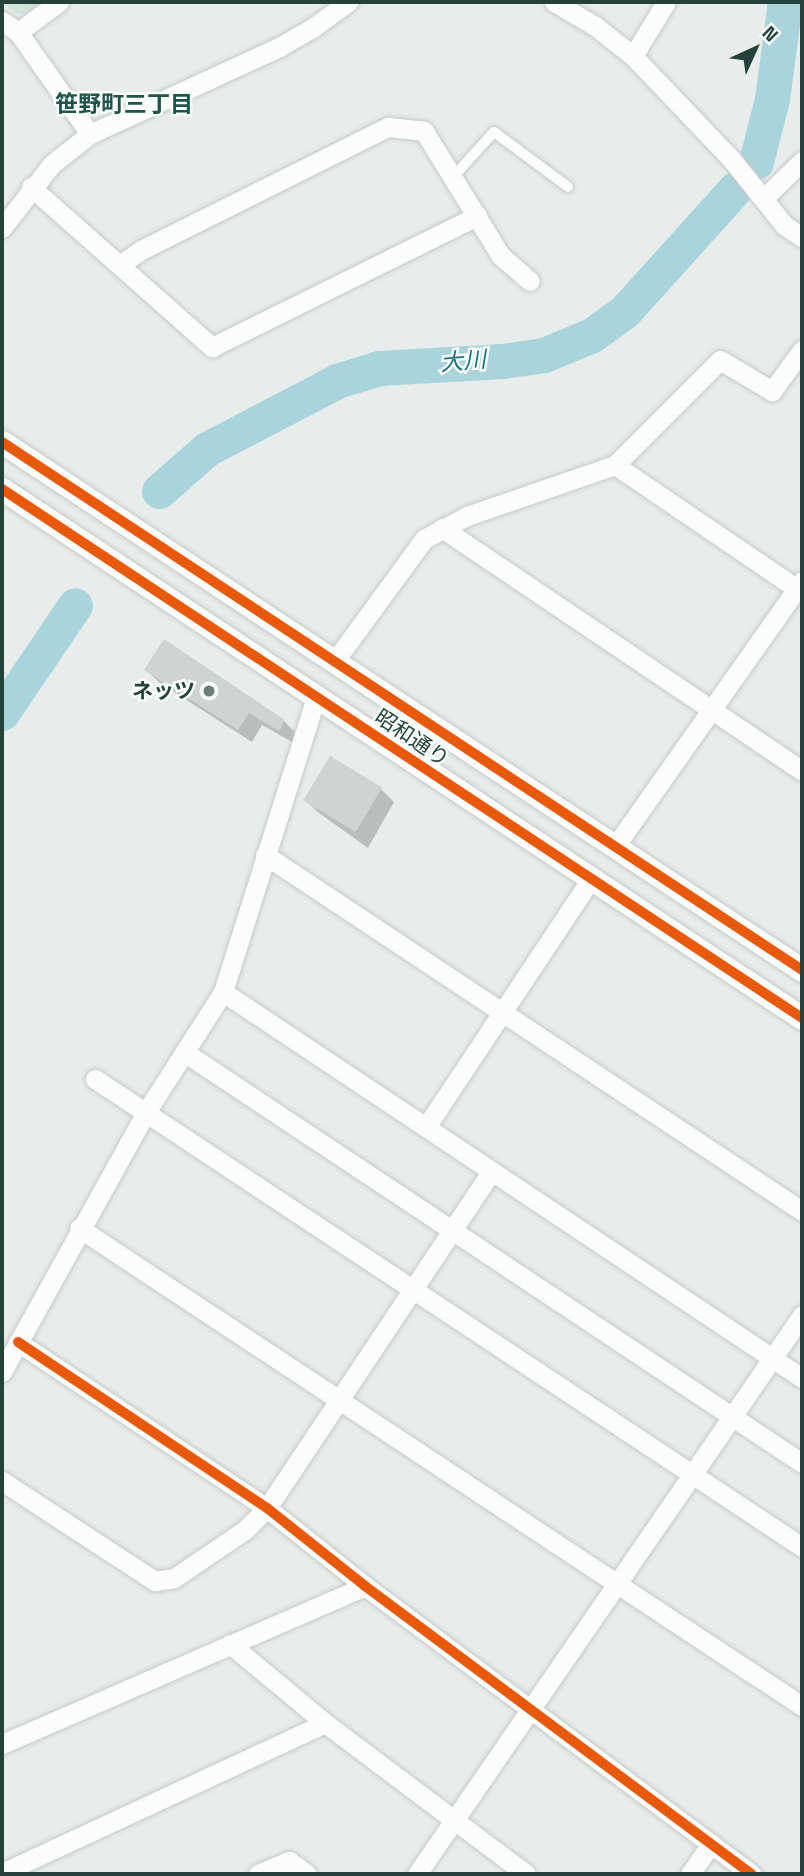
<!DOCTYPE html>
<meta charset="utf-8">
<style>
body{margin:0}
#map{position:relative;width:804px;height:1876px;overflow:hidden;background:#e8edeb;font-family:"Space Grotesk","Noto Sans JP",sans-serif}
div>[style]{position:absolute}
.green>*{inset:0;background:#d1e6d8}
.shadow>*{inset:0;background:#0003}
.river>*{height:35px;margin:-17.5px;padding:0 17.5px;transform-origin:17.5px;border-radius:17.5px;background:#a9d4db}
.building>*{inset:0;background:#cfd4d2;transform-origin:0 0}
.roads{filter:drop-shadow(0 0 2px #c5cac8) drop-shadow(0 0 2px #c5cac8)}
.service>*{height:10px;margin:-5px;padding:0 5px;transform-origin:5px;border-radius:5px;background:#fcfcfc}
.minor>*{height:19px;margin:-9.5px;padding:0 9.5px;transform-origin:9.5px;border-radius:9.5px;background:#fcfcfc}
.tertiary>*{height:23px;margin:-11.5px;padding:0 11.5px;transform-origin:11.5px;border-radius:11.5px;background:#fcfcfc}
.cycleway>*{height:10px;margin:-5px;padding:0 5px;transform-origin:5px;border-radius:5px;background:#e8590c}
.dots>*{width:19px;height:19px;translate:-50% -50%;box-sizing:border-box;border:4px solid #f7fbf9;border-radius:50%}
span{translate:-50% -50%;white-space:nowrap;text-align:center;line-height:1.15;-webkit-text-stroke:5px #f7fbf9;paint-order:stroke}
.poi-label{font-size:21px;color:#24423a;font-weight:700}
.right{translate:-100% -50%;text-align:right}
.street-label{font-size:21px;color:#24423a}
.neighbourhood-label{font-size:23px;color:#1f5548;font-weight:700}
.water-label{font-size:23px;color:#1c6f80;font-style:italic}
.frame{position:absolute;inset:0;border:4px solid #24423a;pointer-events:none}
.north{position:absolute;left:720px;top:14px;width:70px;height:70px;-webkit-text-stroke:5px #f7fbf9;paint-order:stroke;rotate:45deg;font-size:19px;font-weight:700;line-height:28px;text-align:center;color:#24423a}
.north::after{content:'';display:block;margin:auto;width:24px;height:32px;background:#24423a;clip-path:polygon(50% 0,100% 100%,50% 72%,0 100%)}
</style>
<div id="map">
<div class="green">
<div style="clip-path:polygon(2px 2px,43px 2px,26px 14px,15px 13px)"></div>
</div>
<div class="shadow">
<div style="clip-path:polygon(146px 670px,284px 721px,297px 734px,292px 742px,262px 725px,252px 742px,160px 683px)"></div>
<div style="clip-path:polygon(331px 758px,381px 789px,394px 802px,368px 848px,319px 813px,305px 800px)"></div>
</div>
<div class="river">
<div style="left:756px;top:162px;width:65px;rotate:-75.7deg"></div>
<div style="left:772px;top:99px;width:98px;rotate:-82.4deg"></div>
<div style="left:159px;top:491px;width:64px;rotate:-41.2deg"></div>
<div style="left:207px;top:449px;width:147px;rotate:-27.6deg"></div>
<div style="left:337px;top:381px;width:44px;rotate:-17.2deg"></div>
<div style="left:379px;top:368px;width:124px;rotate:-3.2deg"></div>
<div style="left:503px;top:361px;width:41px;rotate:-8.3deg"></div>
<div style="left:544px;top:355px;width:52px;rotate:-22.6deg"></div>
<div style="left:592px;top:335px;width:39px;rotate:-36deg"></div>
<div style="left:624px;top:312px;width:166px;rotate:-47.9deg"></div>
<div style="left:2px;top:713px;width:130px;rotate:-55.9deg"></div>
</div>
<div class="building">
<div style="clip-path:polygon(164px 639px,285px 720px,279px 731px,249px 713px,238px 730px,144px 670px)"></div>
<div style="left:330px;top:756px;width:61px;height:52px;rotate:31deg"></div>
</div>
<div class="roads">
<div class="service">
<div style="left:453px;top:177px;width:61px;rotate:-47.7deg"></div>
<div style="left:494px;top:132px;width:92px;rotate:36.6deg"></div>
</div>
<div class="minor">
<div style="left:554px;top:2px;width:48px;rotate:30.3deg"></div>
<div style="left:595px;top:26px;width:48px;rotate:38.3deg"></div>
<div style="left:633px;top:56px;width:144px;rotate:46.4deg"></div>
<div style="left:732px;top:160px;width:83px;rotate:51.3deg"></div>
<div style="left:784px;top:225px;width:22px;rotate:34deg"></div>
<div style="left:2px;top:21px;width:19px;rotate:35deg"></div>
<div style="left:18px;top:32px;width:125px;rotate:54.8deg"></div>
<div style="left:18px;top:32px;width:51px;rotate:-36.2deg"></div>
<div style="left:633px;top:56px;width:63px;rotate:-58.6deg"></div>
<div style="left:31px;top:187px;width:242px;rotate:41.5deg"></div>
<div style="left:212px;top:347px;width:296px;rotate:-26.3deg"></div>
<div style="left:764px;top:198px;width:53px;rotate:-44.2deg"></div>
<div style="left:2px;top:228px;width:81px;rotate:-52deg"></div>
<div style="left:52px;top:164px;width:48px;rotate:-38.3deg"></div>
<div style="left:90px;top:134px;width:210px;rotate:-24.7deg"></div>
<div style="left:281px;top:46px;width:39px;rotate:-30deg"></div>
<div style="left:315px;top:26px;width:41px;rotate:-36deg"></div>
<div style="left:121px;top:264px;width:24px;rotate:-35deg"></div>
<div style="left:141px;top:250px;width:276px;rotate:-26.5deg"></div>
<div style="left:388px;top:127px;width:36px;rotate:6deg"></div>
<div style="left:424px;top:131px;width:147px;rotate:58.4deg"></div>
<div style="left:501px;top:256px;width:38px;rotate:41deg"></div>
<div style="left:615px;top:465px;width:226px;rotate:34.2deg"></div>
<div style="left:442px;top:528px;width:434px;rotate:34deg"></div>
<div style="left:334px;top:662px;width:152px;rotate:-53.8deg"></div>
<div style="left:424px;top:539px;width:49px;rotate:-28.1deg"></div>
<div style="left:467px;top:516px;width:157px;rotate:-19deg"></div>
<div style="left:615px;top:465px;width:148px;rotate:-45deg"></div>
<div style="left:720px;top:360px;width:61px;rotate:30.8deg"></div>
<div style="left:772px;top:391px;width:51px;rotate:-53.8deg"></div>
<div style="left:616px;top:845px;width:323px;rotate:-54.8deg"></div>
<div style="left:265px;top:855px;width:644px;rotate:33.54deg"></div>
<div style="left:223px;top:992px;width:696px;rotate:33.69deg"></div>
<div style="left:184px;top:1052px;width:742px;rotate:33.63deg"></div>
<div style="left:95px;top:1079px;width:848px;rotate:33.5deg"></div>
<div style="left:426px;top:1127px;width:296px;rotate:-56.4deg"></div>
<div style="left:79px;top:1228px;width:867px;rotate:33.47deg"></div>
<div style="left:18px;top:1342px;width:299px;rotate:33.7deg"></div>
<div style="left:267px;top:1508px;width:125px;rotate:38.5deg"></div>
<div style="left:365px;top:1586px;width:482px;rotate:36.7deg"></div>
<div style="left:2px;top:1372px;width:297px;rotate:-61deg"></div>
<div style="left:146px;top:1112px;width:143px;rotate:-57.3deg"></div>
<div style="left:223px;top:992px;width:309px;rotate:-72.5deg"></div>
<div style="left:2px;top:1481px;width:183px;rotate:33.2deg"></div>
<div style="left:155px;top:1581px;width:19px;rotate:-9deg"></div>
<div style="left:174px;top:1578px;width:86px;rotate:-34.1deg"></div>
<div style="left:245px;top:1530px;width:31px;rotate:-45deg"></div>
<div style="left:267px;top:1508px;width:405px;rotate:-56.3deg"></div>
<div style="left:230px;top:1644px;width:124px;rotate:39.7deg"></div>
<div style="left:325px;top:1723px;width:251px;rotate:36.9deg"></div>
<div style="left:2px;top:1744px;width:396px;rotate:-23.5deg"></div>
<div style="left:2px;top:1873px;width:356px;rotate:-24.9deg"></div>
<div style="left:258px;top:1874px;width:34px;rotate:-23deg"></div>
<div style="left:289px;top:1861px;width:22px;rotate:36deg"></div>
<div style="left:417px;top:1874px;width:679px;rotate:-55.44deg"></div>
<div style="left:690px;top:1874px;width:37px;rotate:-55deg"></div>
</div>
<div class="tertiary">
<div style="left:2px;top:442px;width:959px;rotate:33.42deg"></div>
<div style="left:2px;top:489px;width:959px;rotate:33.47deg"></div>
</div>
</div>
<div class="cycleway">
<div style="left:2px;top:442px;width:959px;rotate:33.42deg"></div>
<div style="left:2px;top:489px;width:959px;rotate:33.47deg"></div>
<div style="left:18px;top:1342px;width:299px;rotate:33.7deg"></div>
<div style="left:267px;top:1508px;width:125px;rotate:38.5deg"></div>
<div style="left:365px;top:1586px;width:482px;rotate:36.7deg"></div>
</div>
<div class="dots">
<div style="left:209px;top:691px;background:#697e78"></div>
</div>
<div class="poi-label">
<span class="right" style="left:195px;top:691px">ネッツ</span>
</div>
<div class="street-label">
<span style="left:412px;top:738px;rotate:34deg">昭和通り</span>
</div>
<div class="neighbourhood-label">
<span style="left:124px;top:104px">笹野町三丁目</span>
</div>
<div class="water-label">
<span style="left:463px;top:361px;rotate:-5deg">大川</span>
</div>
<div class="frame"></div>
<div class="north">N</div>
</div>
